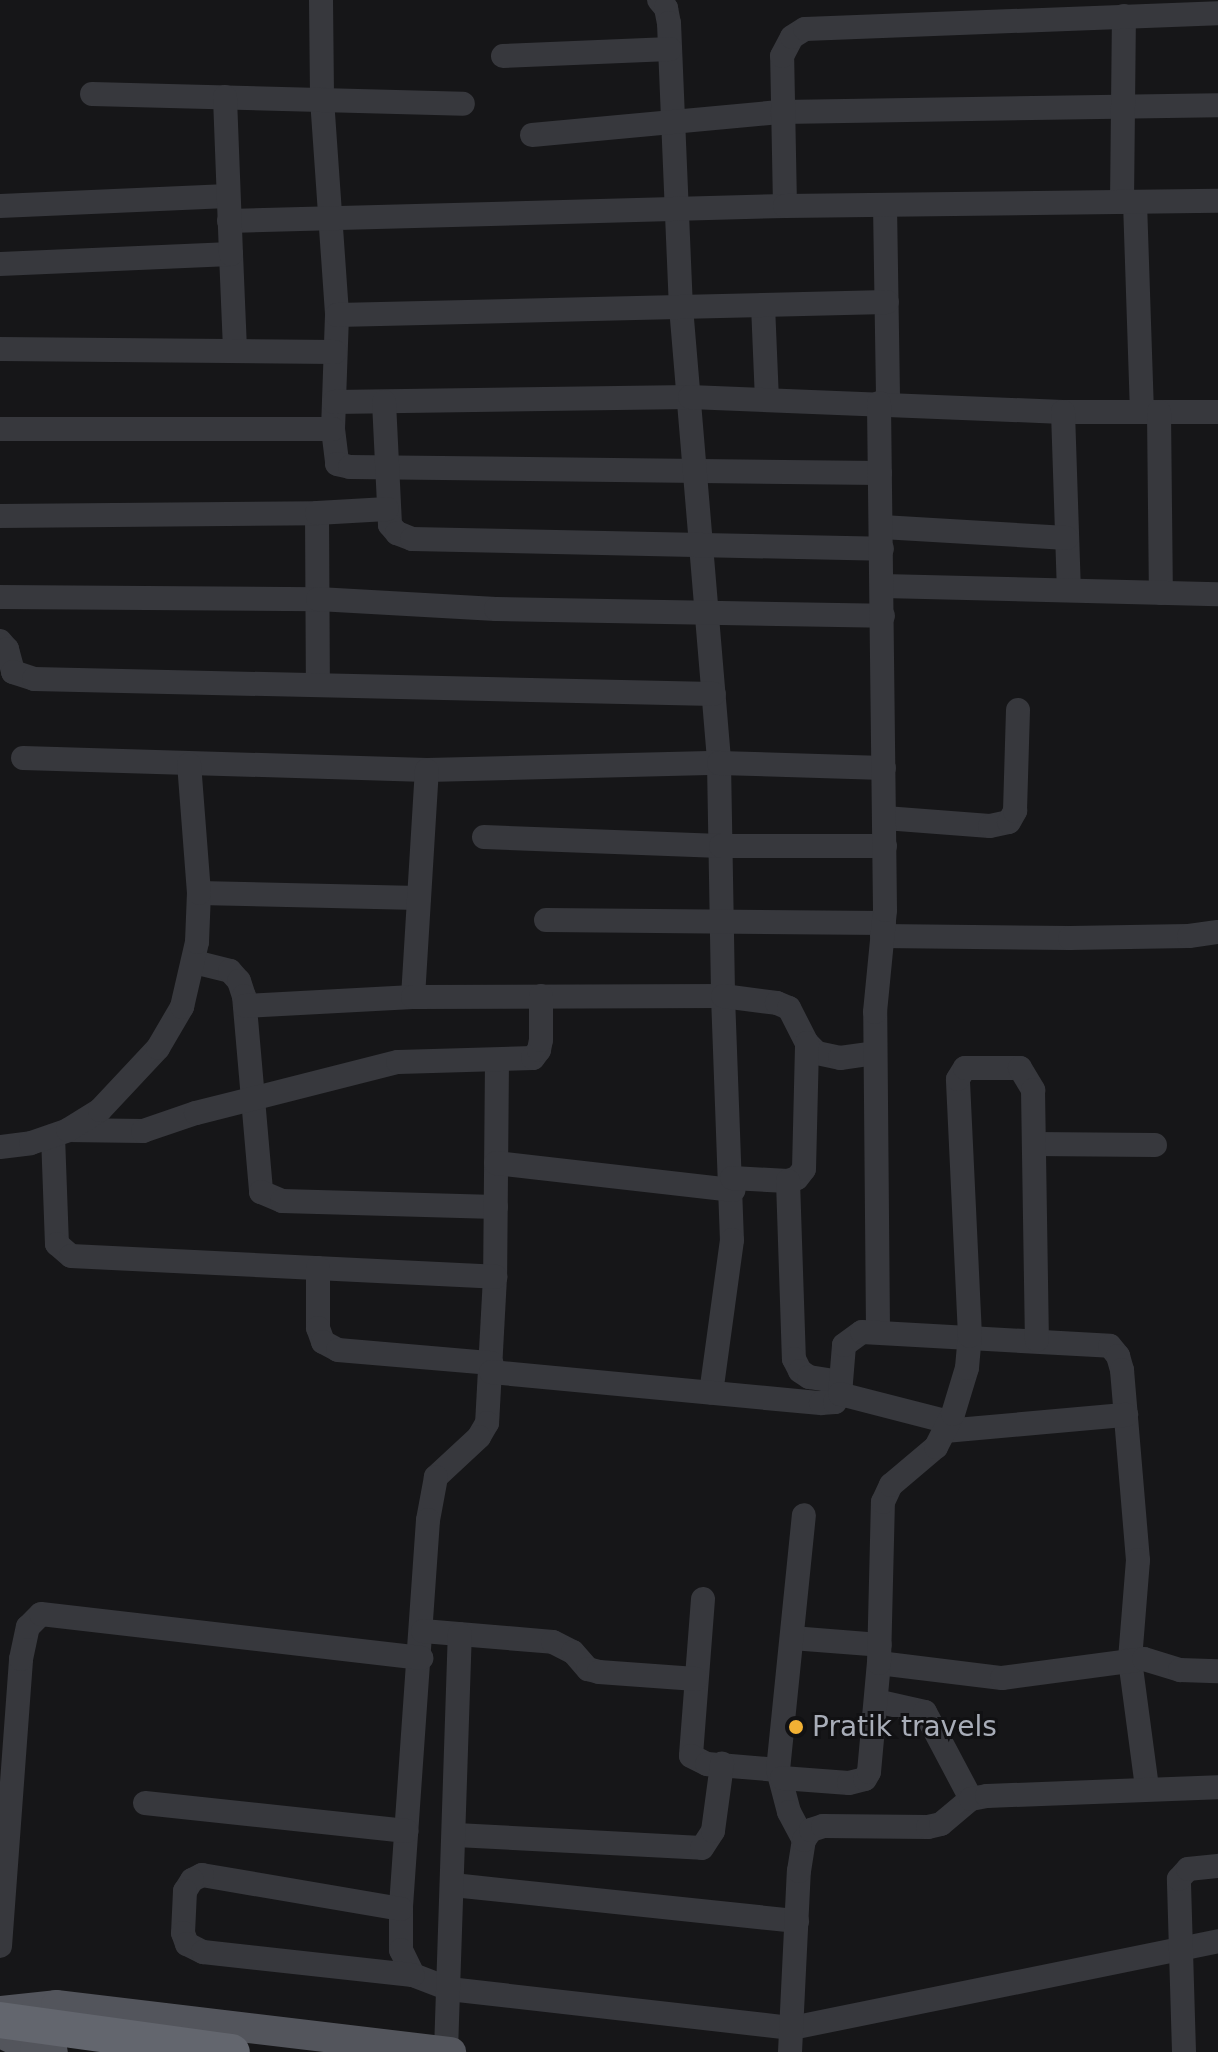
<!DOCTYPE html>
<style>
body{margin:0}
#map{position:relative;width:1218px;height:2052px;overflow:hidden;background:#161618;font-family:"DejaVu Sans",sans-serif}
div>[style]{position:absolute}
.minor>*{height:24px;margin:-12px;padding:0 12px;transform-origin:12px;border-radius:12px;background:#37383d}
.major>*{height:30px;margin:-15px;padding:0 15px;transform-origin:15px;border-radius:15px;background:#53555c}
.highway>*{height:36px;margin:-18px;padding:0 18px;transform-origin:18px;border-radius:18px;background:#63666e}
.dots>*{width:22px;height:22px;translate:-50% -50%;box-sizing:border-box;border:4px solid #111113;border-radius:50%}
span{translate:-50% -50%;white-space:nowrap;text-align:center;line-height:1.15;-webkit-text-stroke:6px #111113;paint-order:stroke}
.poi-label{font-size:28px;color:#a8adb8}
.left{translate:0 -50%;text-align:left}
</style>
<div id="map">
<div class="minor">
<div style="left:321px;top:0;width:99px;rotate:89.4deg"></div>
<div style="left:322px;top:99px;width:217px;rotate:86deg"></div>
<div style="left:337px;top:315px;width:114px;rotate:92deg"></div>
<div style="left:333px;top:429px;width:35px;rotate:83deg"></div>
<div style="left:337px;top:464px;width:13px;rotate:13deg"></div>
<div style="left:350px;top:467px;width:530px;rotate:0.65deg"></div>
<div style="left:659px;top:0;width:11px;rotate:49deg"></div>
<div style="left:666px;top:8px;width:15px;rotate:79deg"></div>
<div style="left:669px;top:23px;width:284px;rotate:87.6deg"></div>
<div style="left:681px;top:307px;width:458px;rotate:85.2deg"></div>
<div style="left:719px;top:763px;width:233px;rotate:89deg"></div>
<div style="left:723px;top:996px;width:244px;rotate:87.9deg"></div>
<div style="left:732px;top:1240px;width:154px;rotate:97.8deg"></div>
<div style="left:503px;top:56px;width:167px;rotate:-2.4deg"></div>
<div style="left:92px;top:94px;width:371px;rotate:1.5deg"></div>
<div style="left:532px;top:135px;width:251px;rotate:-5.3deg"></div>
<div style="left:782px;top:112px;width:436px;rotate:-0.9deg"></div>
<div style="left:1122px;top:202px;width:186px;rotate:-89.4deg"></div>
<div style="left:1135px;top:202px;width:210px;rotate:88.1deg"></div>
<div style="left:885px;top:205px;width:198px;rotate:89.1deg"></div>
<div style="left:0;top:206px;width:228px;rotate:-2.5deg"></div>
<div style="left:785px;top:206px;width:150px;rotate:-91.1deg"></div>
<div style="left:782px;top:56px;width:21px;rotate:-62deg"></div>
<div style="left:792px;top:37px;width:15px;rotate:-32deg"></div>
<div style="left:805px;top:29px;width:413px;rotate:-2.2deg"></div>
<div style="left:229px;top:221px;width:556px;rotate:-1.55deg"></div>
<div style="left:785px;top:206px;width:433px;rotate:-0.7deg"></div>
<div style="left:231px;top:254px;width:97px;rotate:87.6deg"></div>
<div style="left:0;top:264px;width:231px;rotate:-2.5deg"></div>
<div style="left:231px;top:254px;width:157px;rotate:-92.2deg"></div>
<div style="left:763px;top:305px;width:95px;rotate:87.6deg"></div>
<div style="left:337px;top:315px;width:550px;rotate:-1.35deg"></div>
<div style="left:0;top:349px;width:335px;rotate:0.5deg"></div>
<div style="left:334px;top:402px;width:356px;rotate:-0.8deg"></div>
<div style="left:690px;top:397px;width:373px;rotate:2.3deg"></div>
<div style="left:1063px;top:412px;width:155px"></div>
<div style="left:384px;top:402px;width:123px;rotate:87.2deg"></div>
<div style="left:390px;top:525px;width:11px;rotate:49deg"></div>
<div style="left:397px;top:533px;width:16px;rotate:22deg"></div>
<div style="left:412px;top:539px;width:470px;rotate:1.2deg"></div>
<div style="left:1063px;top:412px;width:178px;rotate:88.1deg"></div>
<div style="left:1159px;top:412px;width:181px;rotate:89.4deg"></div>
<div style="left:0;top:429px;width:333px"></div>
<div style="left:317px;top:513px;width:170px;rotate:89.7deg"></div>
<div style="left:0;top:516px;width:317px;rotate:-0.5deg"></div>
<div style="left:317px;top:513px;width:70px;rotate:-3.3deg"></div>
<div style="left:882px;top:527px;width:185px;rotate:3.4deg"></div>
<div style="left:883px;top:586px;width:335px;rotate:1.4deg"></div>
<div style="left:0;top:597px;width:318px;rotate:0.4deg"></div>
<div style="left:318px;top:599px;width:178px;rotate:3.2deg"></div>
<div style="left:496px;top:609px;width:387px;rotate:1deg"></div>
<div style="left:0;top:641px;width:11px;rotate:49deg"></div>
<div style="left:7px;top:649px;width:24px;rotate:75deg"></div>
<div style="left:13px;top:672px;width:22px;rotate:18deg"></div>
<div style="left:34px;top:679px;width:680px;rotate:1.26deg"></div>
<div style="left:23px;top:758px;width:404px;rotate:1.7deg"></div>
<div style="left:427px;top:770px;width:292px;rotate:-1.4deg"></div>
<div style="left:719px;top:763px;width:165px;rotate:1.7deg"></div>
<div style="left:885px;top:818px;width:105px;rotate:4.4deg"></div>
<div style="left:990px;top:826px;width:19px;rotate:-12deg"></div>
<div style="left:1009px;top:822px;width:13px;rotate:-61deg"></div>
<div style="left:1015px;top:811px;width:101px;rotate:-88.3deg"></div>
<div style="left:484px;top:837px;width:237px;rotate:2.2deg"></div>
<div style="left:721px;top:846px;width:164px"></div>
<div style="left:199px;top:893px;width:220px;rotate:1.3deg"></div>
<div style="left:546px;top:920px;width:338px;rotate:0.5deg"></div>
<div style="left:882px;top:936px;width:188px;rotate:0.6deg"></div>
<div style="left:1070px;top:938px;width:119px;rotate:-1deg"></div>
<div style="left:1189px;top:936px;width:29px;rotate:-8deg"></div>
<div style="left:194px;top:962px;width:37px;rotate:14deg"></div>
<div style="left:230px;top:971px;width:13px;rotate:48deg"></div>
<div style="left:239px;top:981px;width:16px;rotate:72deg"></div>
<div style="left:244px;top:996px;width:197px;rotate:85deg"></div>
<div style="left:261px;top:1192px;width:23px;rotate:23deg"></div>
<div style="left:282px;top:1201px;width:214px;rotate:1.6deg"></div>
<div style="left:413px;top:997px;width:227px;rotate:-86.5deg"></div>
<div style="left:245px;top:1006px;width:168px;rotate:-3.1deg"></div>
<div style="left:413px;top:997px;width:310px;rotate:-0.2deg"></div>
<div style="left:723px;top:996px;width:54px;rotate:7.4deg"></div>
<div style="left:777px;top:1003px;width:13px;rotate:23deg"></div>
<div style="left:789px;top:1008px;width:39px;rotate:63deg"></div>
<div style="left:807px;top:1043px;width:14px;rotate:45deg"></div>
<div style="left:817px;top:1053px;width:24px;rotate:12deg"></div>
<div style="left:840px;top:1058px;width:35px;rotate:-8deg"></div>
<div style="left:497px;top:1060px;width:217px;rotate:90.5deg"></div>
<div style="left:495px;top:1277px;width:146px;rotate:93.1deg"></div>
<div style="left:487px;top:1423px;width:16px;rotate:120deg"></div>
<div style="left:479px;top:1437px;width:59px;rotate:137.1deg"></div>
<div style="left:436px;top:1477px;width:44px;rotate:100.5deg"></div>
<div style="left:428px;top:1520px;width:390px;rotate:94deg"></div>
<div style="left:401px;top:1909px;width:41px;rotate:90deg"></div>
<div style="left:401px;top:1950px;width:28px;rotate:64deg"></div>
<div style="left:413px;top:1975px;width:39px;rotate:21deg"></div>
<div style="left:449px;top:1989px;width:345px;rotate:6.5deg"></div>
<div style="left:792px;top:2028px;width:435px;rotate:-11.5deg"></div>
<div style="left:68px;top:1130px;width:75px;rotate:0.8deg"></div>
<div style="left:143px;top:1131px;width:56px;rotate:-18.8deg"></div>
<div style="left:196px;top:1113px;width:208px;rotate:-14.2deg"></div>
<div style="left:398px;top:1062px;width:135px;rotate:-1.7deg"></div>
<div style="left:533px;top:1058px;width:10px;rotate:-53deg"></div>
<div style="left:539px;top:1050px;width:10px;rotate:-79deg"></div>
<div style="left:541px;top:1040px;width:44px;rotate:-90deg"></div>
<div style="left:53px;top:1136px;width:108px;rotate:87.9deg"></div>
<div style="left:57px;top:1244px;width:18px;rotate:41deg"></div>
<div style="left:71px;top:1256px;width:425px;rotate:2.8deg"></div>
<div style="left:1034px;top:1144px;width:121px;rotate:0.5deg"></div>
<div style="left:0;top:1147px;width:31px;rotate:-7deg"></div>
<div style="left:31px;top:1143px;width:39px;rotate:-19deg"></div>
<div style="left:68px;top:1130px;width:38px;rotate:-32deg"></div>
<div style="left:100px;top:1110px;width:85px;rotate:-46.9deg"></div>
<div style="left:158px;top:1048px;width:48px;rotate:-59.7deg"></div>
<div style="left:182px;top:1007px;width:67px;rotate:-77deg"></div>
<div style="left:197px;top:942px;width:49px;rotate:-87.7deg"></div>
<div style="left:199px;top:893px;width:129px;rotate:-94.4deg"></div>
<div style="left:496px;top:1163px;width:239px;rotate:6.5deg"></div>
<div style="left:732px;top:1178px;width:56px;rotate:3.1deg"></div>
<div style="left:788px;top:1181px;width:9px;rotate:-18deg"></div>
<div style="left:797px;top:1178px;width:11px;rotate:-52deg"></div>
<div style="left:804px;top:1169px;width:126px;rotate:-88.6deg"></div>
<div style="left:788px;top:1181px;width:178px;rotate:88.1deg"></div>
<div style="left:794px;top:1359px;width:13px;rotate:63deg"></div>
<div style="left:800px;top:1371px;width:11px;rotate:34deg"></div>
<div style="left:809px;top:1377px;width:32px;rotate:9deg"></div>
<div style="left:318px;top:1268px;width:60px;rotate:90deg"></div>
<div style="left:318px;top:1328px;width:15px;rotate:70deg"></div>
<div style="left:323px;top:1342px;width:17px;rotate:28deg"></div>
<div style="left:338px;top:1350px;width:154px;rotate:4.9deg"></div>
<div style="left:878px;top:1331px;width:319px;rotate:-90.5deg"></div>
<div style="left:875px;top:1012px;width:102px;rotate:-84.4deg"></div>
<div style="left:885px;top:910px;width:507px;rotate:-90.68deg"></div>
<div style="left:491px;top:1372px;width:331px;rotate:5.4deg"></div>
<div style="left:821px;top:1403px;width:14px;rotate:-4deg"></div>
<div style="left:835px;top:1402px;width:9px;rotate:-58deg"></div>
<div style="left:840px;top:1394px;width:49px;rotate:-85.3deg"></div>
<div style="left:844px;top:1345px;width:22px;rotate:-36deg"></div>
<div style="left:862px;top:1332px;width:248px;rotate:3.2deg"></div>
<div style="left:1110px;top:1346px;width:13px;rotate:51deg"></div>
<div style="left:1118px;top:1356px;width:15px;rotate:74deg"></div>
<div style="left:1122px;top:1370px;width:191px;rotate:85.2deg"></div>
<div style="left:1138px;top:1560px;width:100px;rotate:94.6deg"></div>
<div style="left:1130px;top:1660px;width:129px;rotate:82.4deg"></div>
<div style="left:840px;top:1394px;width:113px;rotate:14.4deg"></div>
<div style="left:945px;top:1431px;width:182px;rotate:-5.1deg"></div>
<div style="left:703px;top:1599px;width:157px;rotate:94.4deg"></div>
<div style="left:691px;top:1756px;width:18px;rotate:27deg"></div>
<div style="left:707px;top:1764px;width:71px;rotate:4.8deg"></div>
<div style="left:778px;top:1770px;width:43px;rotate:75.3deg"></div>
<div style="left:789px;top:1812px;width:32px;rotate:62deg"></div>
<div style="left:423px;top:1631px;width:130px;rotate:4.8deg"></div>
<div style="left:553px;top:1642px;width:22px;rotate:27deg"></div>
<div style="left:573px;top:1652px;width:23px;rotate:49deg"></div>
<div style="left:588px;top:1669px;width:11px;rotate:15deg"></div>
<div style="left:599px;top:1672px;width:97px;rotate:4.1deg"></div>
<div style="left:792px;top:1638px;width:88px;rotate:4.5deg"></div>
<div style="left:879px;top:1663px;width:124px;rotate:7deg"></div>
<div style="left:1002px;top:1678px;width:143px;rotate:-7.6deg"></div>
<div style="left:1144px;top:1659px;width:38px;rotate:17deg"></div>
<div style="left:1180px;top:1670px;width:38px;rotate:2deg"></div>
<div style="left:876px;top:1701px;width:50px;rotate:12.7deg"></div>
<div style="left:925px;top:1712px;width:98px;rotate:62.1deg"></div>
<div style="left:778px;top:1770px;width:256px;rotate:-84.2deg"></div>
<div style="left:782px;top:1778px;width:67px;rotate:4.3deg"></div>
<div style="left:849px;top:1783px;width:16px;rotate:-14deg"></div>
<div style="left:865px;top:1779px;width:8px;rotate:-60deg"></div>
<div style="left:869px;top:1772px;width:109px;rotate:-84.8deg"></div>
<div style="left:879px;top:1663px;width:161px;rotate:-88.6deg"></div>
<div style="left:883px;top:1502px;width:19px;rotate:-65deg"></div>
<div style="left:891px;top:1485px;width:59px;rotate:-40.2deg"></div>
<div style="left:936px;top:1447px;width:37px;rotate:-63deg"></div>
<div style="left:953px;top:1414px;width:48px;rotate:-73.1deg"></div>
<div style="left:967px;top:1368px;width:32px;rotate:-85deg"></div>
<div style="left:970px;top:1336px;width:257px;rotate:-92.7deg"></div>
<div style="left:958px;top:1079px;width:13px;rotate:-58deg"></div>
<div style="left:965px;top:1068px;width:55px"></div>
<div style="left:1020px;top:1068px;width:26px;rotate:59deg"></div>
<div style="left:1033px;top:1090px;width:250px;rotate:89.1deg"></div>
<div style="left:145px;top:1803px;width:263px;rotate:6.1deg"></div>
<div style="left:456px;top:1835px;width:246px;rotate:3deg"></div>
<div style="left:702px;top:1848px;width:20px;rotate:-57deg"></div>
<div style="left:713px;top:1831px;width:68px;rotate:-82.3deg"></div>
<div style="left:453px;top:1885px;width:346px;rotate:6deg"></div>
<div style="left:401px;top:1909px;width:202px;rotate:-170.3deg"></div>
<div style="left:202px;top:1875px;width:11px;rotate:153deg"></div>
<div style="left:192px;top:1880px;width:13px;rotate:122deg"></div>
<div style="left:185px;top:1891px;width:42px;rotate:92.7deg"></div>
<div style="left:183px;top:1933px;width:12px;rotate:70deg"></div>
<div style="left:187px;top:1944px;width:18px;rotate:27deg"></div>
<div style="left:203px;top:1952px;width:211px;rotate:6.3deg"></div>
<div style="left:0;top:1946px;width:288px;rotate:-85.8deg"></div>
<div style="left:21px;top:1659px;width:33px;rotate:-78deg"></div>
<div style="left:28px;top:1627px;width:18px;rotate:-45deg"></div>
<div style="left:41px;top:1614px;width:383px;rotate:6.6deg"></div>
<div style="left:446px;top:2051px;width:417px;rotate:-88.1deg"></div>
<div style="left:790px;top:2052px;width:181px;rotate:-87.2deg"></div>
<div style="left:799px;top:1871px;width:31px;rotate:-81deg"></div>
<div style="left:804px;top:1840px;width:12px;rotate:-55deg"></div>
<div style="left:811px;top:1830px;width:13px;rotate:-18deg"></div>
<div style="left:823px;top:1826px;width:105px;rotate:0.5deg"></div>
<div style="left:928px;top:1827px;width:13px;rotate:-13deg"></div>
<div style="left:941px;top:1824px;width:39px;rotate:-40deg"></div>
<div style="left:971px;top:1799px;width:16px;rotate:-11deg"></div>
<div style="left:987px;top:1796px;width:231px;rotate:-2.2deg"></div>
<div style="left:1184px;top:2052px;width:173px;rotate:-91.7deg"></div>
<div style="left:1179px;top:1879px;width:13px;rotate:-48deg"></div>
<div style="left:1188px;top:1869px;width:30px;rotate:-6deg"></div>
</div>
<div class="major">
<div style="left:0;top:2011px;width:56px;rotate:-6.1deg"></div>
<div style="left:56px;top:2005px;width:398px;rotate:6.8deg"></div>
<div style="left:0;top:2033px;width:38px;rotate:25deg"></div>
<div style="left:35px;top:2049px;width:18px;rotate:9deg"></div>
</div>
<div class="highway">
<div style="left:0;top:2020px;width:234px;rotate:7.9deg"></div>
</div>
<div class="dots">
<div style="left:796px;top:1727px;background:#f2b134"></div>
</div>
<div class="poi-label">
<span class="left" style="left:812px;top:1727px">Pratik travels</span>
</div>
</div>
